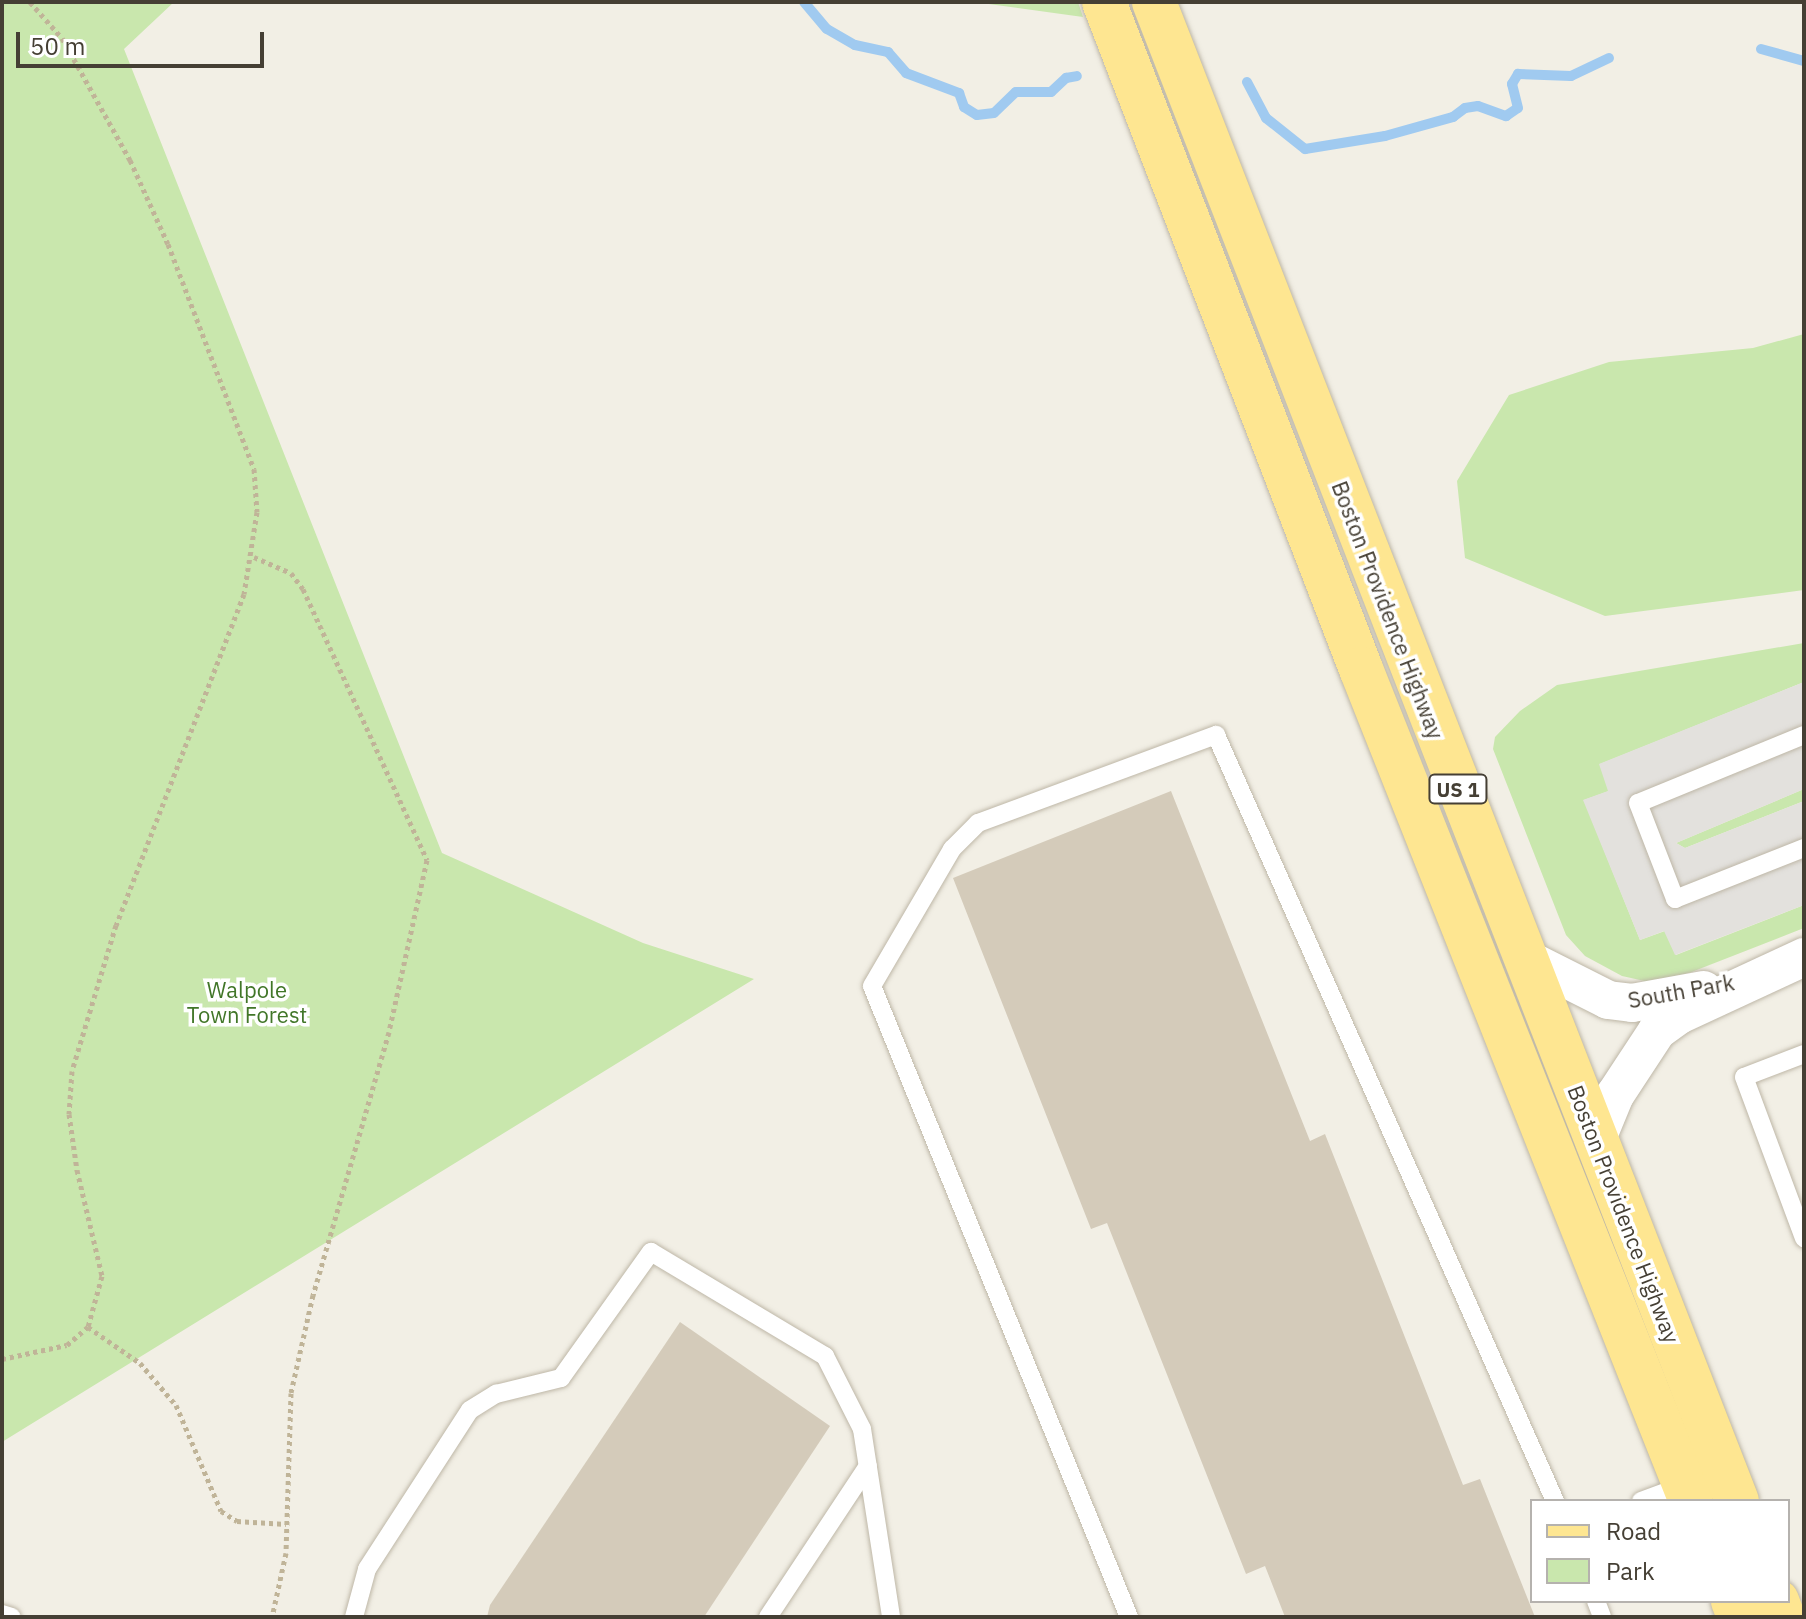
<!DOCTYPE html>
<style>
body{margin:0}
#map{position:relative;width:1806px;height:1619px;overflow:hidden;background:#f2efe5;font-family:"IBM Plex Sans",sans-serif}
div>[style]{position:absolute}
.green>*{inset:0;background:#c9e7ad}
.parking>*{inset:0;background:#e3e1dd}
.stream>*{height:10px;margin:-5px;padding:0 5px;transform-origin:5px;border-radius:5px;background:#a0caf0}
.building>*{inset:0;background:#d4cbba}
.path>*{height:5px;margin-top:-2.5px;transform-origin:0;background:repeating-linear-gradient(90deg,#c0b498 0 4px,transparent 0 8px)}
.roads{filter:drop-shadow(0 0 2px #beb7a7) drop-shadow(0 0 2px #beb7a7)}
.service>*{height:18px;margin:-9px;padding:0 9px;transform-origin:9px;border-radius:9px;background:#fff}
.minor>*{height:38px;margin:-19px;padding:0 19px;transform-origin:19px;border-radius:19px;background:#fff}
.primary>*{height:44px;margin:-22px;padding:0 22px;transform-origin:22px;border-radius:22px;background:#fee691}
span{translate:-50% -50%;white-space:nowrap;text-align:center;line-height:1.15;-webkit-text-stroke:7px #fff;paint-order:stroke}
.shield-label span{padding:2px 6px;background:#fff;border:2px solid;border-radius:6px;-webkit-text-stroke-width:0}
.shield-label{font-size:20px;color:#453f34;font-weight:700}
.street-label{font-size:22px;color:#453f34}
.park-label{font-size:22px;color:#417628}
.frame{position:absolute;inset:0;border:4px solid #453f34;pointer-events:none}
.legend{position:absolute;left:1530px;top:1499px;width:260px;height:104px;box-sizing:border-box;background:#fff;border:2px solid #b5b2ae;margin:0;padding:10px 14px;list-style:none;font-size:24px;color:#453f34}
.legend li{display:flex;align-items:center;gap:16px;height:40px}
.legend b{width:40px;border:2px solid #b5b2ae}
.scale{position:absolute;left:16px;top:32px;width:248px;height:36px;box-sizing:border-box;border:4px solid #453f34;border-top:0;padding-left:10px;font-size:24px;line-height:28px;white-space:nowrap;color:#453f34;-webkit-text-stroke:6px #fff;paint-order:stroke}
</style>
<div id="map">
<div class="green">
<div style="clip-path:polygon(2px 2px,174px 2px,124px 49px,442px 853px,643px 943px,754px 979px,2px 1442px)"></div>
<div style="clip-path:polygon(974px 2px,1078px 2px,1083px 17px)"></div>
<div style="clip-path:polygon(1804px 334px,1804px 590px,1605px 616px,1465px 558px,1457px 481px,1509px 395px,1609px 362px,1753px 348px)"></div>
<div style="clip-path:polygon(1804px 643px,1804px 682px,1600px 764px,1609px 791px,1584px 800px,1640px 940px,1665px 931px,1676px 955px,1804px 905px,1804px 928px,1689px 973px,1649px 982px,1622px 976px,1585px 956px,1566px 935px,1493px 749px,1495px 737px,1520px 711px,1557px 685px)"></div>
<div style="clip-path:polygon(1804px 789px,1804px 801px,1685px 848px,1676px 843px)"></div>
</div>
<div class="parking">
<div style="clip-path:polygon(1804px 682px,1804px 789px,1676px 843px,1685px 848px,1804px 801px,1804px 905px,1675px 955px,1664px 931px,1640px 940px,1583px 800px,1608px 791px,1599px 764px)"></div>
</div>
<div class="stream">
<div style="left:804px;top:2px;width:35px;rotate:50deg"></div>
<div style="left:827px;top:29px;width:32px;rotate:30deg"></div>
<div style="left:855px;top:45px;width:34px;rotate:12deg"></div>
<div style="left:888px;top:52px;width:28px;rotate:49deg"></div>
<div style="left:906px;top:73px;width:57px;rotate:20.7deg"></div>
<div style="left:959px;top:93px;width:15px;rotate:70deg"></div>
<div style="left:964px;top:107px;width:15px;rotate:32deg"></div>
<div style="left:977px;top:115px;width:17px;rotate:-7deg"></div>
<div style="left:994px;top:113px;width:30px;rotate:-44deg"></div>
<div style="left:1016px;top:92px;width:35px"></div>
<div style="left:1051px;top:92px;width:21px;rotate:-43deg"></div>
<div style="left:1066px;top:78px;width:11px;rotate:-10deg"></div>
<div style="left:1761px;top:49px;width:45px;rotate:15.6deg"></div>
<div style="left:1247px;top:82px;width:41px;rotate:62.2deg"></div>
<div style="left:1266px;top:118px;width:50px;rotate:38.5deg"></div>
<div style="left:1305px;top:149px;width:81px;rotate:-9.2deg"></div>
<div style="left:1385px;top:136px;width:71px;rotate:-15.6deg"></div>
<div style="left:1453px;top:117px;width:15px;rotate:-37deg"></div>
<div style="left:1465px;top:108px;width:13px;rotate:-9deg"></div>
<div style="left:1478px;top:106px;width:30px;rotate:20deg"></div>
<div style="left:1506px;top:116px;width:14px;rotate:-34deg"></div>
<div style="left:1518px;top:108px;width:25px;rotate:-104deg"></div>
<div style="left:1512px;top:84px;width:12px;rotate:-59deg"></div>
<div style="left:1518px;top:74px;width:53px;rotate:2.2deg"></div>
<div style="left:1571px;top:76px;width:42px;rotate:-25.3deg"></div>
</div>
<div class="building">
<div style="clip-path:polygon(1171px 791px,1310px 1141px,1325px 1134px,1463px 1485px,1480px 1479px,1535px 1617px,1285px 1617px,1265px 1566px,1246px 1574px,1107px 1223px,1091px 1229px,953px 878px)"></div>
<div style="clip-path:polygon(680px 1322px,830px 1426px,704px 1617px,487px 1617px,490px 1605px)"></div>
</div>
<div class="path">
<div style="left:30px;top:2px;width:48px;rotate:48.4deg"></div>
<div style="left:62px;top:38px;width:140px;rotate:60.9deg"></div>
<div style="left:130px;top:160px;width:92px;rotate:65.7deg"></div>
<div style="left:168px;top:244px;width:241px;rotate:69.1deg"></div>
<div style="left:254px;top:469px;width:43px;rotate:86deg"></div>
<div style="left:257px;top:512px;width:83px;rotate:99deg"></div>
<div style="left:244px;top:594px;width:355px;rotate:111.1deg"></div>
<div style="left:116px;top:925px;width:152px;rotate:106.8deg"></div>
<div style="left:72px;top:1071px;width:43px;rotate:94deg"></div>
<div style="left:69px;top:1114px;width:57px;rotate:81.9deg"></div>
<div style="left:77px;top:1170px;width:109px;rotate:76.7deg"></div>
<div style="left:102px;top:1276px;width:53px;rotate:105.4deg"></div>
<div style="left:88px;top:1327px;width:63px;rotate:34.7deg"></div>
<div style="left:140px;top:1363px;width:55px;rotate:49.4deg"></div>
<div style="left:176px;top:1405px;width:115px;rotate:67deg"></div>
<div style="left:221px;top:1511px;width:19px;rotate:32deg"></div>
<div style="left:237px;top:1521px;width:49px;rotate:3.5deg"></div>
<div style="left:254px;top:557px;width:40px;rotate:23.4deg"></div>
<div style="left:291px;top:573px;width:20px;rotate:53deg"></div>
<div style="left:303px;top:589px;width:298px;rotate:65.4deg"></div>
<div style="left:427px;top:860px;width:176px;rotate:102.5deg"></div>
<div style="left:389px;top:1032px;width:274px;rotate:106.1deg"></div>
<div style="left:313px;top:1295px;width:100px;rotate:102.7deg"></div>
<div style="left:291px;top:1393px;width:160px;rotate:91.8deg"></div>
<div style="left:286px;top:1553px;width:66px;rotate:102.3deg"></div>
<div style="left:2px;top:1359px;width:66px;rotate:-12.2deg"></div>
<div style="left:67px;top:1345px;width:28px;rotate:-41deg"></div>
</div>
<div class="roads">
<div class="service">
<div style="left:1804px;top:735px;width:179px;rotate:157.7deg"></div>
<div style="left:1638px;top:803px;width:103px;rotate:68.9deg"></div>
<div style="left:1675px;top:899px;width:139px;rotate:-21.6deg"></div>
<div style="left:1804px;top:1054px;width:64px;rotate:159deg"></div>
<div style="left:1744px;top:1077px;width:172px;rotate:69.6deg"></div>
<div style="left:1641px;top:1501px;width:46px;rotate:-20.4deg"></div>
<div style="left:1596px;top:1601px;width:17px;rotate:69deg"></div>
<div style="left:2px;top:1614px;width:10px;rotate:17deg"></div>
<div style="left:354px;top:1617px;width:50px;rotate:-74.8deg"></div>
<div style="left:367px;top:1569px;width:189px;rotate:-57.1deg"></div>
<div style="left:470px;top:1410px;width:31px;rotate:-32deg"></div>
<div style="left:496px;top:1394px;width:67px;rotate:-13.8deg"></div>
<div style="left:561px;top:1378px;width:155px;rotate:-54.5deg"></div>
<div style="left:651px;top:1252px;width:203px;rotate:30.9deg"></div>
<div style="left:825px;top:1356px;width:82px;rotate:63.1deg"></div>
<div style="left:862px;top:1429px;width:190px;rotate:81.2deg"></div>
<div style="left:768px;top:1617px;width:181px;rotate:-56.5deg"></div>
<div style="left:1129px;top:1617px;width:681px;rotate:-112.16deg"></div>
<div style="left:872px;top:986px;width:159px;rotate:-59.7deg"></div>
<div style="left:952px;top:849px;width:37px;rotate:-45deg"></div>
<div style="left:978px;top:823px;width:254px;rotate:-20.3deg"></div>
<div style="left:1216px;top:735px;width:838px;rotate:66.13deg"></div>
</div>
<div class="minor">
<div style="left:1523px;top:957px;width:95px;rotate:26.8deg"></div>
<div style="left:1608px;top:1000px;width:24px;rotate:7deg"></div>
<div style="left:1632px;top:1003px;width:73px;rotate:-10.2deg"></div>
<div style="left:1596px;top:1141px;width:50px;rotate:-67.6deg"></div>
<div style="left:1615px;top:1095px;width:77px;rotate:-56.7deg"></div>
<div style="left:1657px;top:1031px;width:27px;rotate:-36deg"></div>
<div style="left:1679px;top:1015px;width:138px;rotate:-24.9deg"></div>
</div>
<div class="primary">
<div style="left:1104px;top:2px;width:715px;rotate:68.93deg"></div>
<div style="left:1361px;top:669px;width:895px;rotate:68.37deg"></div>
<div style="left:1154px;top:2px;width:1608px;rotate:68.75deg"></div>
<div style="left:1733px;top:1601px;width:17px;rotate:69deg"></div>
<div style="left:1777px;top:1601px;width:17px;rotate:69deg"></div>
</div>
</div>
<div class="shield-label">
<span style="left:1458px;top:789px">US 1</span>
</div>
<div class="street-label">
<span style="left:1388px;top:610px;rotate:69deg">Boston Providence Highway</span>
<span style="left:1681px;top:991px;rotate:-10deg">South Park</span>
<span style="left:1624px;top:1214px;rotate:69deg">Boston Providence Highway</span>
</div>
<div class="park-label">
<span style="left:247px;top:1002px">Walpole<br>Town Forest</span>
</div>
<div class="frame"></div>
<ul class="legend">
<li><b style="height:10px;background:#fee691"></b>Road</li>
<li><b style="height:22px;background:#c9e7ad"></b>Park</li>
</ul>
<div class="scale">50 m</div>
</div>
